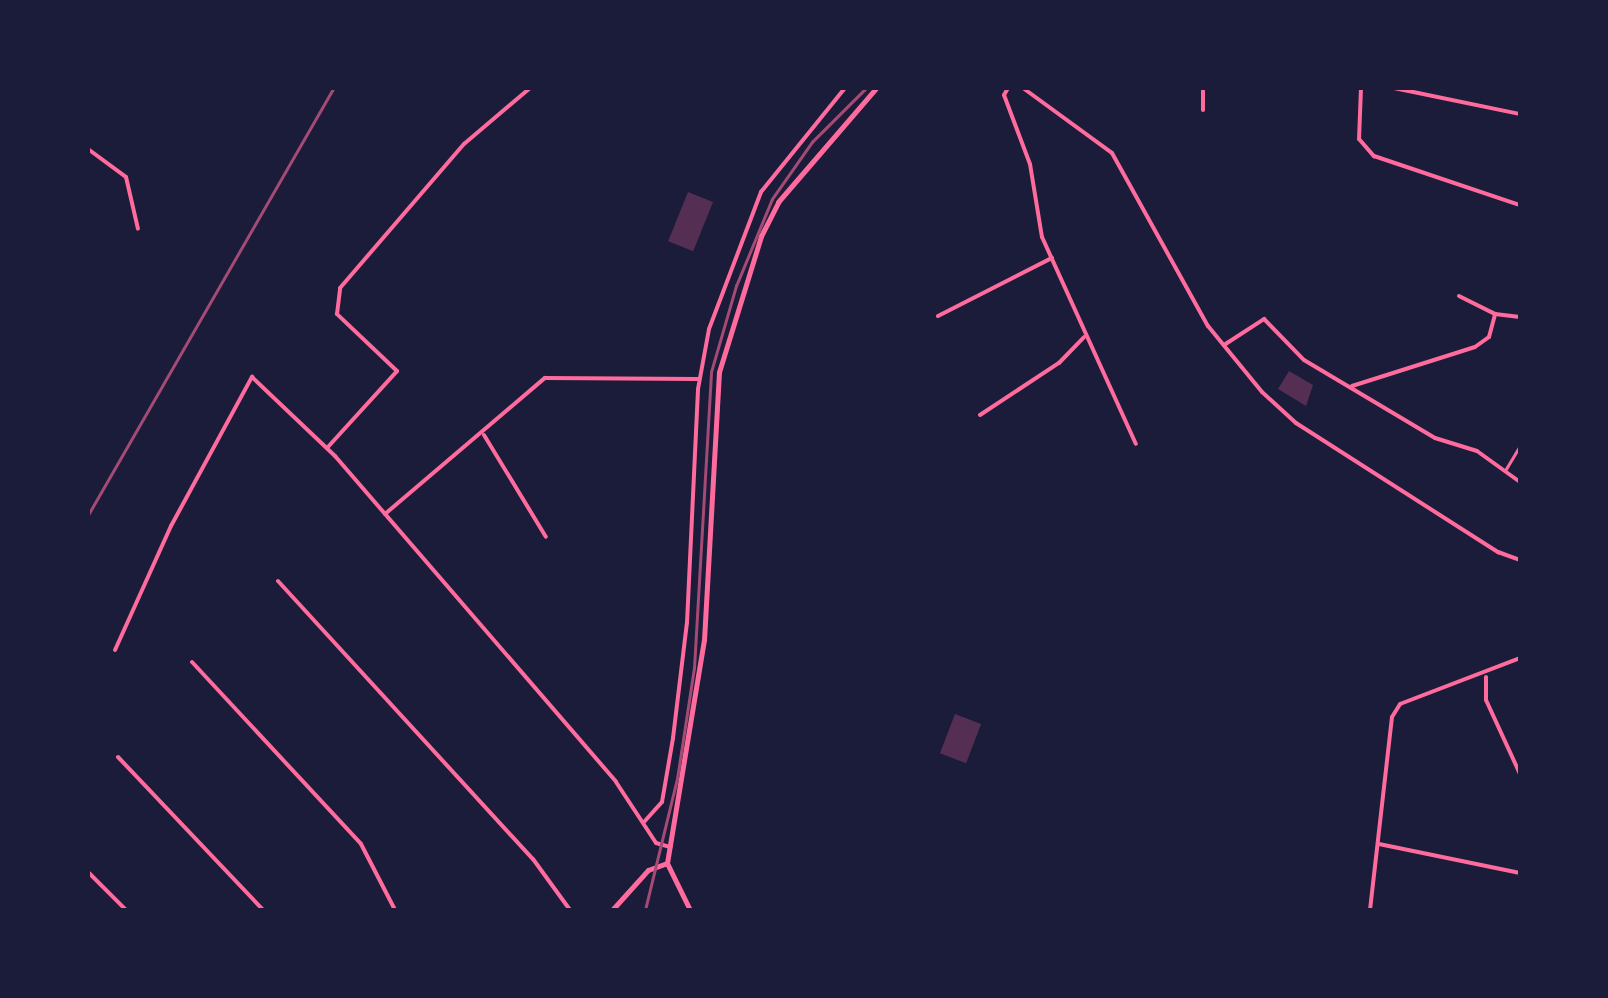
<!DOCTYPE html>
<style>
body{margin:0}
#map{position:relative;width:1608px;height:998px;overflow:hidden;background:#1b1b3a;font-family:Inter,sans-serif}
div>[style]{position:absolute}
.building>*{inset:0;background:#542f53;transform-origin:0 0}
.service>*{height:2.5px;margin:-1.25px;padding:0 1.25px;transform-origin:1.25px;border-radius:1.25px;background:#ff6b9d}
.minor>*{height:4px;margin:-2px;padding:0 2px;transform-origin:2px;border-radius:2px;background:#ff6b9d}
.tertiary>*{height:5px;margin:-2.5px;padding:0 2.5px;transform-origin:2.5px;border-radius:2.5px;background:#ff6b9d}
.tram>*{height:2.5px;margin:-1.25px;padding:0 1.25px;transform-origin:1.25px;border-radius:1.25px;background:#a44b75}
.rail>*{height:2.5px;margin:-1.25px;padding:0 1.25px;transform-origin:1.25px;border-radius:1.25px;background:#a44b75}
span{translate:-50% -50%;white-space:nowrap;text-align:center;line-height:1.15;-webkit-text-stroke:8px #1b1b3a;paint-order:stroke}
.frame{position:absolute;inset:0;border:90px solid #1b1b3a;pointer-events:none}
</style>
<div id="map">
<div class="building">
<div style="left:688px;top:192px;width:27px;height:53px;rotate:22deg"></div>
<div style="clip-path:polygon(1289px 371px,1313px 385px,1306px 406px,1278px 389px)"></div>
<div style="left:955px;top:714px;width:28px;height:42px;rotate:21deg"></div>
</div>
<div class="service">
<div style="left:1506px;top:469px;width:27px;rotate:-59deg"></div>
</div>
<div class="minor">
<div style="left:1008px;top:88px;width:8px;rotate:120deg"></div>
<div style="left:1004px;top:95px;width:74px;rotate:69.4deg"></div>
<div style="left:1030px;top:164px;width:74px;rotate:80.7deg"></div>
<div style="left:1042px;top:237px;width:227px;rotate:65.6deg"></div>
<div style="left:1023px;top:88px;width:110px;rotate:36.1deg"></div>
<div style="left:1112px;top:153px;width:198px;rotate:61deg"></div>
<div style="left:1208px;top:326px;width:85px;rotate:50.7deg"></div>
<div style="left:1262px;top:392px;width:46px;rotate:42.4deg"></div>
<div style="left:1296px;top:423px;width:240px;rotate:32.6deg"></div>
<div style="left:1498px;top:552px;width:23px;rotate:20deg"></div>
<div style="left:1203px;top:88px;width:22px;rotate:90deg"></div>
<div style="left:1361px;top:88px;width:51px;rotate:92.2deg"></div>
<div style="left:1359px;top:139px;width:23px;rotate:49deg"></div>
<div style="left:1374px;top:156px;width:154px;rotate:18.6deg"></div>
<div style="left:1394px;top:88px;width:129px;rotate:11.7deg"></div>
<div style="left:88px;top:149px;width:47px;rotate:36.4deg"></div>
<div style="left:126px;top:177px;width:53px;rotate:77deg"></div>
<div style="left:1459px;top:296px;width:40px;rotate:26.6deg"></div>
<div style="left:1495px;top:314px;width:25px;rotate:7deg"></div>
<div style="left:938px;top:316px;width:128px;rotate:-27deg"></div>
<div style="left:1224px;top:345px;width:48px;rotate:-33deg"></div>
<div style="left:1264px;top:319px;width:57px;rotate:45.7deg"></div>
<div style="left:1304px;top:360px;width:152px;rotate:30.8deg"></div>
<div style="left:1435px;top:438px;width:44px;rotate:17.2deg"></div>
<div style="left:1477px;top:451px;width:53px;rotate:35.8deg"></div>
<div style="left:1352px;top:386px;width:129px;rotate:-17.6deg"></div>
<div style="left:1475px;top:347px;width:17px;rotate:-36deg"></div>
<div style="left:1489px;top:337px;width:24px;rotate:-75deg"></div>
<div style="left:980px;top:415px;width:95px;rotate:-33.4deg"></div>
<div style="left:1059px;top:363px;width:36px;rotate:-46deg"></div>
<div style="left:484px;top:435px;width:119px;rotate:58.7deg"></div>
<div style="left:327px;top:448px;width:104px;rotate:-47.7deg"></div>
<div style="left:397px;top:371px;width:83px;rotate:-136.5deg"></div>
<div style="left:337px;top:314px;width:26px;rotate:-83deg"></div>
<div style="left:340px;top:288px;width:190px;rotate:-49.3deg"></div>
<div style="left:464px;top:144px;width:87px;rotate:-40.3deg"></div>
<div style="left:385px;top:514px;width:210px;rotate:-40.4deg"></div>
<div style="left:545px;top:378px;width:154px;rotate:0.4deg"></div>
<div style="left:278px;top:581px;width:377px;rotate:47.5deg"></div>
<div style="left:533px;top:859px;width:63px;rotate:54deg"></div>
<div style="left:115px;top:650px;width:136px;rotate:-65.7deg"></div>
<div style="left:171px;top:526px;width:170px;rotate:-61.5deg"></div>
<div style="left:252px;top:377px;width:115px;rotate:43.6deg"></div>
<div style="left:335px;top:456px;width:430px;rotate:49.2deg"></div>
<div style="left:616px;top:782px;width:73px;rotate:56.7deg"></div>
<div style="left:656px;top:843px;width:15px;rotate:16deg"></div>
<div style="left:192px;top:662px;width:248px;rotate:47.1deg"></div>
<div style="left:361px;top:844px;width:74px;rotate:62.7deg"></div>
<div style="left:1486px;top:677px;width:23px;rotate:90deg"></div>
<div style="left:1486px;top:700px;width:81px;rotate:65.3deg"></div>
<div style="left:118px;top:757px;width:211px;rotate:46.5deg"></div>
<div style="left:644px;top:822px;width:27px;rotate:-48deg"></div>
<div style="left:662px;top:802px;width:65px;rotate:-80.2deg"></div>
<div style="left:673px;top:738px;width:116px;rotate:-83.1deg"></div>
<div style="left:687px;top:623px;width:234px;rotate:-87.3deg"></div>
<div style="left:698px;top:389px;width:61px;rotate:-79.6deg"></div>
<div style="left:709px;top:329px;width:147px;rotate:-69.2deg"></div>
<div style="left:761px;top:192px;width:134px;rotate:-51.1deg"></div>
<div style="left:1379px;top:844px;width:144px;rotate:11.6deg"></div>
<div style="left:88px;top:872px;width:54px;rotate:45deg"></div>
<div style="left:1370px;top:910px;width:194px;rotate:-83.5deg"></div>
<div style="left:1392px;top:717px;width:15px;rotate:-58deg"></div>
<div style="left:1400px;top:704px;width:129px;rotate:-21deg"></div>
</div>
<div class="tertiary">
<div style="left:612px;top:910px;width:54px;rotate:-48deg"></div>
<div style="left:648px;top:870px;width:20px;rotate:-20deg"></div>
<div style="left:690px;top:910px;width:52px;rotate:-116.1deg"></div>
<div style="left:667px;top:863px;width:226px;rotate:-80.6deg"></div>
<div style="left:704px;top:640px;width:268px;rotate:-86.8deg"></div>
<div style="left:719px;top:372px;width:142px;rotate:-72.8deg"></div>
<div style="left:761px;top:236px;width:38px;rotate:-63deg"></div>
<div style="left:778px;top:202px;width:150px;rotate:-49.3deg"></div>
</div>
<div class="tram">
<div style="left:645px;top:910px;width:135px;rotate:-76.3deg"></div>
<div style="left:677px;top:779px;width:112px;rotate:-81.3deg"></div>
<div style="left:694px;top:668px;width:296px;rotate:-86.7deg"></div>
<div style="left:711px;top:372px;width:90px;rotate:-73.8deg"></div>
<div style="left:736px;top:286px;width:94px;rotate:-67.5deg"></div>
<div style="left:772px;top:199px;width:70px;rotate:-54.9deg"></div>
<div style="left:812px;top:142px;width:76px;rotate:-45deg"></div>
</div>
<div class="rail">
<div style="left:88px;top:515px;width:493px;rotate:-60.1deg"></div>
</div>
<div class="frame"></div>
</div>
